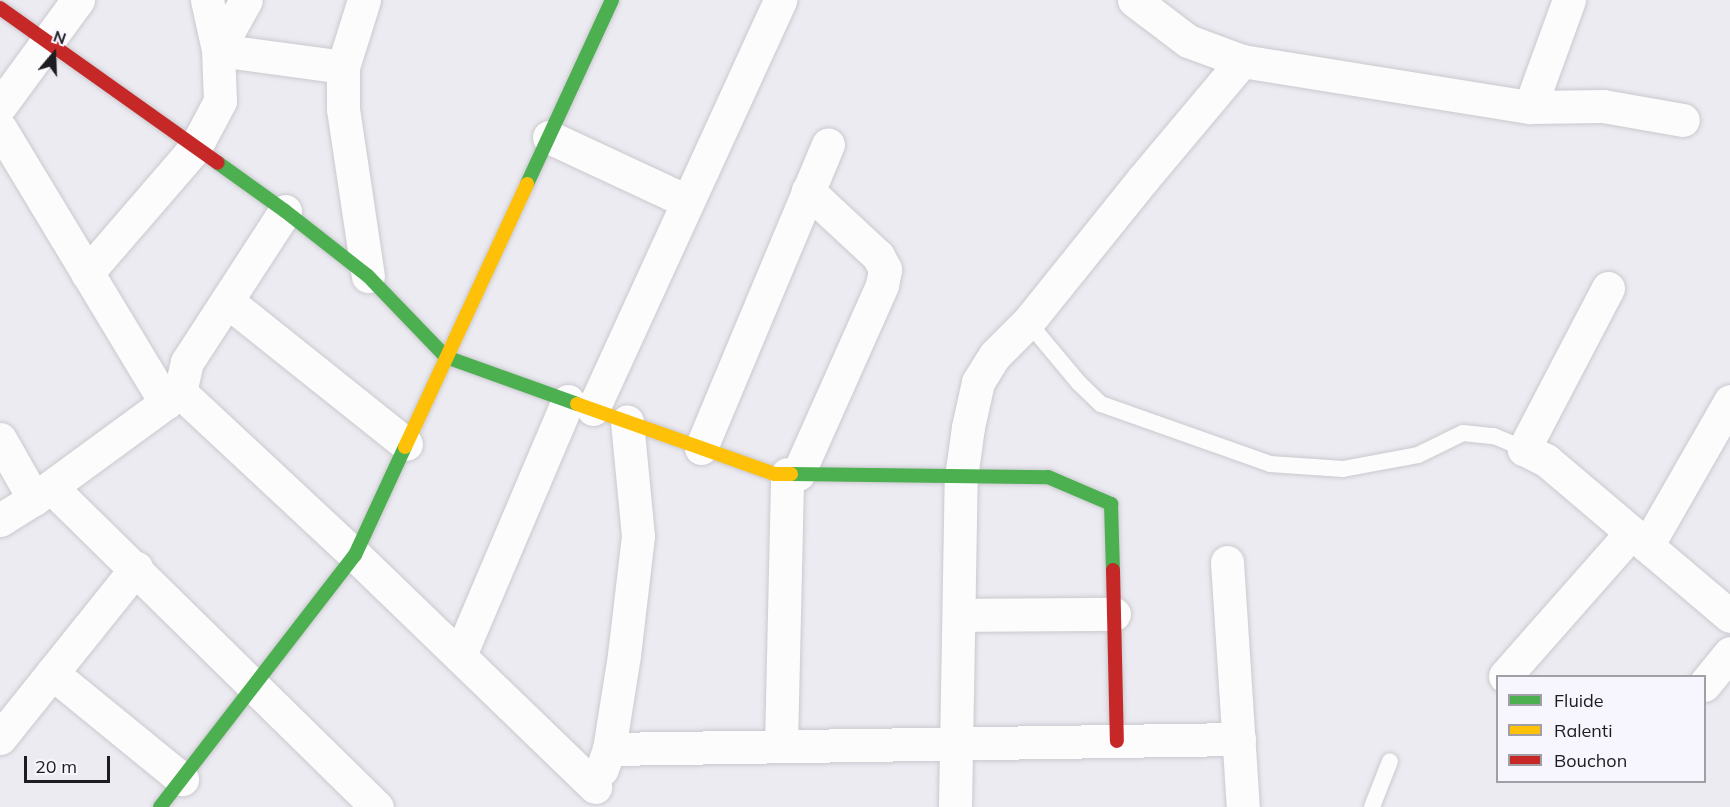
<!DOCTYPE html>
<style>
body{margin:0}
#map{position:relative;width:1730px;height:807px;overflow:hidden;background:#ecebf2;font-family:Mulish,sans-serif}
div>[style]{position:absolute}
.roads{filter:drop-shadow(0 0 2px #cac9ce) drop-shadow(0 0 2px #cac9ce)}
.lane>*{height:16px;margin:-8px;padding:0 8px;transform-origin:8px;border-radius:8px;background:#fcfcfd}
.street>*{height:33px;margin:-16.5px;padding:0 16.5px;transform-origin:16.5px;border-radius:16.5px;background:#fcfcfd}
.fast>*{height:14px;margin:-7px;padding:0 7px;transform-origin:7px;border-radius:7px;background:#4caf50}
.slow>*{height:14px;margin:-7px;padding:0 7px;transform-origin:7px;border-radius:7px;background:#ffc107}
.jam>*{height:14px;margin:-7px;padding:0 7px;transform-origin:7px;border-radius:7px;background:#c62828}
span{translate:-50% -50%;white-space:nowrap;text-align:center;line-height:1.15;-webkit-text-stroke:6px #f7f6fe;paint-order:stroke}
.legend{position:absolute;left:1496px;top:675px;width:210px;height:108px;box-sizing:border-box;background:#f7f6fe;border:2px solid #a09fa5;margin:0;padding:8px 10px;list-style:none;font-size:18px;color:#1d1c20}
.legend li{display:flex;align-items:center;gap:12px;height:30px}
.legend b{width:30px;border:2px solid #a09fa5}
.north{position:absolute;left:24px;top:24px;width:60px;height:60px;-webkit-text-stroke:4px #f7f6fe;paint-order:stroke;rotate:19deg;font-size:16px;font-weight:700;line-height:24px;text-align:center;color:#1d1c20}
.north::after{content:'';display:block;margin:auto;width:21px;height:27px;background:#1d1c20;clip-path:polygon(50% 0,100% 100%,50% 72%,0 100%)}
.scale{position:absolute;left:24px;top:756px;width:86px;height:27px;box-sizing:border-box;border:3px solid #1d1c20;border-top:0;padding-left:8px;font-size:18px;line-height:21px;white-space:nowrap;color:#1d1c20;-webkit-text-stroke:4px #f7f6fe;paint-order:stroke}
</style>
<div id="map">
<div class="roads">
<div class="lane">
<div style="left:1028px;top:322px;width:78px;rotate:50.2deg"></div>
<div style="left:1078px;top:382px;width:32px;rotate:44deg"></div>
<div style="left:1101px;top:404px;width:179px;rotate:19.5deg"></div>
<div style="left:1270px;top:464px;width:73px;rotate:3.9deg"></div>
<div style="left:1343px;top:469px;width:76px;rotate:-10.6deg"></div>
<div style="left:1418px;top:455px;width:50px;rotate:-26.1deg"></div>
<div style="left:1463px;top:433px;width:31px;rotate:6deg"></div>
<div style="left:1494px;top:436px;width:33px;rotate:23deg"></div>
<div style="left:1372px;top:807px;width:49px;rotate:-68.6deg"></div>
</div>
<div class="street">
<div style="left:207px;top:0;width:51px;rotate:77.6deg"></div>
<div style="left:218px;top:50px;width:126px;rotate:7.7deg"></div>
<div style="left:364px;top:0;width:70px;rotate:107.4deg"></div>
<div style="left:343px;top:67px;width:42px;rotate:90deg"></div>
<div style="left:343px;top:109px;width:169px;rotate:81.5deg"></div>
<div style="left:1134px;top:0;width:68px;rotate:37.2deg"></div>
<div style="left:1188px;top:41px;width:58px;rotate:20.3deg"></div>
<div style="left:1242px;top:61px;width:292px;rotate:9.1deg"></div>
<div style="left:1530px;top:107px;width:73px;rotate:-0.8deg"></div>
<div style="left:1603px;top:106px;width:81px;rotate:9.9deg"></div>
<div style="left:0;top:106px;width:132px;rotate:-53.7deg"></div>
<div style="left:1530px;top:107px;width:114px;rotate:-70deg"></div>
<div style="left:0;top:128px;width:321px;rotate:58.9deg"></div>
<div style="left:549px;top:137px;width:151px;rotate:25deg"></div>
<div style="left:87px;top:273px;width:165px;rotate:-49.2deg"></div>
<div style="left:195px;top:148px;width:53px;rotate:-62deg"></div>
<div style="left:220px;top:101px;width:51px;rotate:-92.2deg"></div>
<div style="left:218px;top:50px;width:57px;rotate:-60.8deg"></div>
<div style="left:1608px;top:288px;width:182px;rotate:117.6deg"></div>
<div style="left:1524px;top:449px;width:25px;rotate:27deg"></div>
<div style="left:1546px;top:460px;width:241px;rotate:40.3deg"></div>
<div style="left:227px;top:301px;width:229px;rotate:38.6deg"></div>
<div style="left:180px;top:392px;width:239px;rotate:43deg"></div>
<div style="left:355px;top:555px;width:334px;rotate:44deg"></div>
<div style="left:593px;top:409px;width:450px;rotate:-65.4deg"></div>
<div style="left:0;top:439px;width:69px;rotate:60.5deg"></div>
<div style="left:701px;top:448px;width:329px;rotate:-67.3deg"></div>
<div style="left:798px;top:474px;width:207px;rotate:-66deg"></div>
<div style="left:882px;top:285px;width:16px;rotate:-79deg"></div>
<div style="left:885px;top:269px;width:15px;rotate:-118deg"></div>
<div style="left:878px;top:256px;width:96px;rotate:-137.1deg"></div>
<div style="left:51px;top:487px;width:457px;rotate:44.5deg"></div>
<div style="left:0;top:520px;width:40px;rotate:-32deg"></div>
<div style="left:34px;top:499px;width:181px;rotate:-36.2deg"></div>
<div style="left:180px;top:392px;width:31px;rotate:-77deg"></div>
<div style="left:187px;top:362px;width:180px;rotate:-57deg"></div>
<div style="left:1647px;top:546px;width:167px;rotate:-60.2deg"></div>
<div style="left:1227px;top:562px;width:246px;rotate:86.3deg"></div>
<div style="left:959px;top:615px;width:155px;rotate:-0.4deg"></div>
<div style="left:460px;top:655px;width:276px;rotate:-67deg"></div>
<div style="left:52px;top:673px;width:168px;rotate:39.2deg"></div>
<div style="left:1505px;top:676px;width:191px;rotate:-48.6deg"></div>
<div style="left:1704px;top:685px;width:41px;rotate:-50.9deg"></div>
<div style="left:0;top:738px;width:218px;rotate:-51.3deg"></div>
<div style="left:781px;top:746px;width:272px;rotate:-88.7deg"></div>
<div style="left:609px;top:749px;width:630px;rotate:-0.91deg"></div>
<div style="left:602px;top:769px;width:21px;rotate:-71deg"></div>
<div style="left:609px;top:749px;width:95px;rotate:-80.9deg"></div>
<div style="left:624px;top:655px;width:120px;rotate:-83.3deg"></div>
<div style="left:638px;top:536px;width:115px;rotate:-95.5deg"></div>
<div style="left:955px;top:807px;width:330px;rotate:-89deg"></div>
<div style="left:961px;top:477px;width:50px;rotate:-82deg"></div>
<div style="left:968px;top:427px;width:46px;rotate:-77.5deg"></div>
<div style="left:978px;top:382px;width:32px;rotate:-58deg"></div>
<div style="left:995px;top:355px;width:47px;rotate:-45deg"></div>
<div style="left:1028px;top:322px;width:184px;rotate:-51.2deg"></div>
<div style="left:1143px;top:179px;width:154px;rotate:-50deg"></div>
</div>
<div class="fast">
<div style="left:218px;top:163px;width:82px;rotate:35.6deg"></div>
<div style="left:285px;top:211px;width:105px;rotate:38.1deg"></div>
<div style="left:368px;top:276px;width:112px;rotate:46.1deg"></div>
<div style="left:446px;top:357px;width:139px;rotate:19.7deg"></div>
<div style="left:527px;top:184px;width:203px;rotate:-65.2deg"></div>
<div style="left:791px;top:474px;width:257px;rotate:0.7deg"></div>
<div style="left:1048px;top:477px;width:69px;rotate:23.2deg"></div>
<div style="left:1111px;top:504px;width:66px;rotate:88.3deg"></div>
<div style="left:160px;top:807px;width:319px;rotate:-52.3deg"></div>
<div style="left:355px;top:555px;width:119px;rotate:-65.2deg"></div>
</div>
<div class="slow">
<div style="left:577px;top:404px;width:210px;rotate:19.5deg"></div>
<div style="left:775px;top:474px;width:16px"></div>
<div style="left:405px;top:447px;width:290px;rotate:-65.1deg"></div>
</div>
<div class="jam">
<div style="left:0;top:8px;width:267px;rotate:35.4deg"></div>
<div style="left:1113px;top:570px;width:171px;rotate:88.7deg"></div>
</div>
</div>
<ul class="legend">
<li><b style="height:8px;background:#4caf50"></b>Fluide</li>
<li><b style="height:8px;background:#ffc107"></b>Ralenti</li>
<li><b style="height:8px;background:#c62828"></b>Bouchon</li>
</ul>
<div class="north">N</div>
<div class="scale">20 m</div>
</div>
